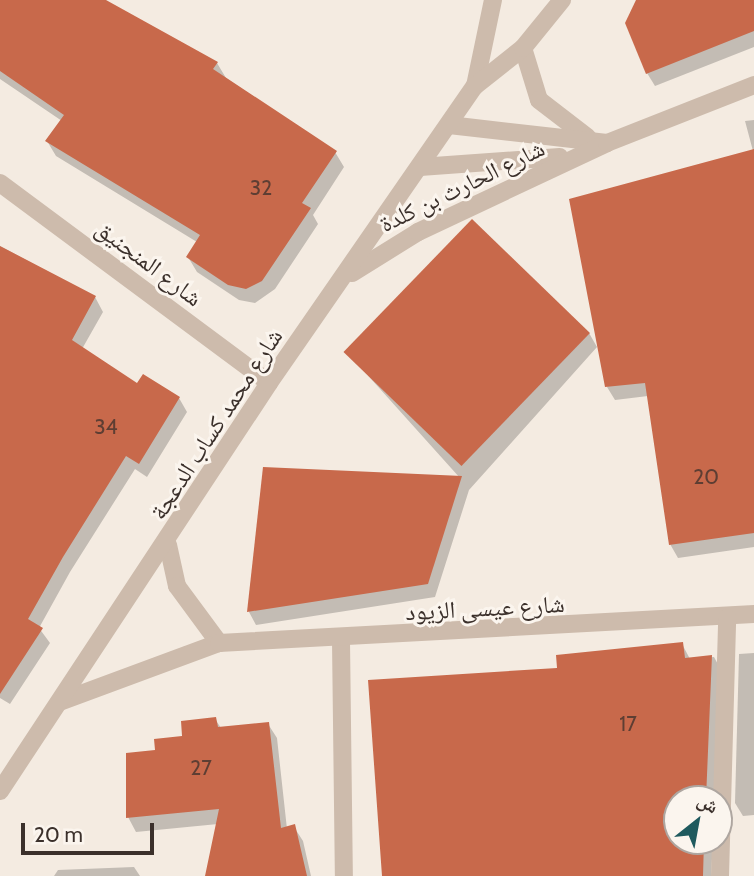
<!DOCTYPE html>
<meta charset="utf-8">
<style>
body{margin:0}
#map{position:relative;width:754px;height:876px;overflow:hidden;background:#f4ebe1;font-family:Cabin,"Noto Naskh Arabic",sans-serif}
div>[style]{position:absolute}
.shadow>*{inset:0;background:#0003}
.building>*{inset:0;background:#c8694b;transform-origin:0 0}
.minor>*{height:18px;margin:-9px;padding:0 9px;transform-origin:9px;border-radius:9px;background:#cdbbac}
span{translate:-50% -50%;white-space:nowrap;text-align:center;line-height:1.15;-webkit-text-stroke:6px #fbf5ee;paint-order:stroke}
.number-label{font-size:21px;color:#5e3e33}
.number-label span{-webkit-text-stroke-width:0}
.street-label{font-size:24px;color:#3b302b}
.north{position:absolute;left:663px;top:785px;width:70px;height:70px;box-sizing:border-box;background:#fbf5ee;border:2px solid #aea6a0;border-radius:50%;rotate:31deg;font-size:19px;font-weight:700;line-height:28px;text-align:center;color:#3b302b}
.north::after{content:'';display:block;margin:auto;width:24px;height:32px;background:#1f5a5e;clip-path:polygon(50% 0,100% 100%,50% 72%,0 100%)}
.scale{position:absolute;left:21px;top:823px;width:133px;height:32px;box-sizing:border-box;border:4px solid #3b302b;border-top:0;padding-left:9px;font-size:21px;line-height:24px;white-space:nowrap;color:#3b302b;-webkit-text-stroke:5px #fbf5ee;paint-order:stroke}
</style>
<div id="map">
<div class="shadow">
<div style="clip-path:polygon(0 0,91px 0,217px 63px,226px 78px,335px 152px,344px 167px,313px 215px,318px 224px,275px 289px,255px 303px,239px 300px,197px 272px,188px 257px,197px 242px,56px 156px,47px 141px,62px 121px,0 79px)"></div>
<div style="clip-path:polygon(638px 0,754px 0,754px 47px,655px 86px,647px 73px)"></div>
<div style="clip-path:polygon(754px 120px,754px 547px,678px 558px,670px 544px,648px 396px,615px 400px,607px 387px,753px 151px,745px 121px)"></div>
<div style="clip-path:polygon(0 246px,95px 297px,103px 312px,82px 349px,138px 386px,179px 398px,187px 412px,147px 477px,135px 469px,70px 572px,39px 628px,50px 643px,10px 704px,0 698px)"></div>
<div style="clip-path:polygon(589px 333px,597px 347px,469px 490px,435px 597px,256px 625px,249px 612px,265px 469px,460px 478px,354px 360px)"></div>
<div style="clip-path:polygon(682px 644px,690px 659px,714px 657px,721px 670px,715px 799px,677px 799px,677px 841px,713px 841px,711px 876px,383px 876px,559px 669px)"></div>
<div style="clip-path:polygon(754px 653px,754px 815px,743px 816px,735px 803px,739px 654px)"></div>
<div style="clip-path:polygon(215px 719px,221px 728px,268px 724px,277px 738px,287px 829px,294px 827px,303px 841px,311px 876px,207px 876px,218px 824px,136px 832px,128px 817px,157px 751px)"></div>
<div style="clip-path:polygon(134px 867px,140px 876px,54px 876px,58px 870px)"></div>
</div>
<div class="building">
<div style="clip-path:polygon(0 0,106px 0,218px 62px,213px 69px,337px 151px,302px 203px,311px 208px,262px 281px,246px 289px,228px 285px,186px 257px,200px 235px,45px 141px,64px 115px,0 71px)"></div>
<div style="clip-path:polygon(636px 0,754px 0,754px 31px,646px 74px,625px 23px)"></div>
<div style="clip-path:polygon(754px 149px,754px 533px,669px 545px,645px 383px,605px 387px,569px 199px)"></div>
<div style="left:472px;top:219px;width:164px;height:185px;rotate:44deg"></div>
<div style="clip-path:polygon(0 246px,96px 296px,72px 340px,137px 383px,143px 374px,180px 397px,139px 464px,126px 456px,63px 557px,28px 619px,43px 628px,0 694px)"></div>
<div style="clip-path:polygon(263px 467px,462px 476px,428px 584px,247px 612px)"></div>
<div style="clip-path:polygon(683px 642px,685px 658px,712px 655px,706px 799px,677px 799px,677px 841px,704px 841px,703px 876px,382px 876px,368px 680px,557px 668px,556px 655px)"></div>
<div style="clip-path:polygon(216px 717px,218px 727px,269px 722px,281px 828px,295px 824px,307px 876px,205px 876px,219px 809px,126px 818px,126px 753px,155px 750px,154px 739px,182px 736px,181px 721px)"></div>
</div>
<div class="minor">
<div style="left:523px;top:48px;width:54px;rotate:72.9deg"></div>
<div style="left:539px;top:100px;width:61px;rotate:37.6deg"></div>
<div style="left:475px;top:86px;width:88px;rotate:-78.2deg"></div>
<div style="left:449px;top:125px;width:159px;rotate:6.5deg"></div>
<div style="left:420px;top:167px;width:140px;rotate:-4.1deg"></div>
<div style="left:0;top:183px;width:335px;rotate:36.6deg"></div>
<div style="left:352px;top:273px;width:78px;rotate:-31.8deg"></div>
<div style="left:418px;top:232px;width:209px;rotate:-25.2deg"></div>
<div style="left:607px;top:143px;width:158px;rotate:-21.5deg"></div>
<div style="left:168px;top:545px;width:42px;rotate:77.6deg"></div>
<div style="left:177px;top:586px;width:71px;rotate:53.6deg"></div>
<div style="left:341px;top:641px;width:235px;rotate:89.3deg"></div>
<div style="left:62px;top:701px;width:167px;rotate:-20.3deg"></div>
<div style="left:219px;top:643px;width:536px;rotate:-3.1deg"></div>
<div style="left:0;top:791px;width:489px;rotate:-56.6deg"></div>
<div style="left:269px;top:383px;width:361px;rotate:-55.3deg"></div>
<div style="left:475px;top:86px;width:61px;rotate:-38.4deg"></div>
<div style="left:523px;top:48px;width:62px;rotate:-50.9deg"></div>
<div style="left:720px;top:876px;width:258px;rotate:-88.4deg"></div>
</div>
<div class="number-label">
<span style="left:261px;top:188px">32</span>
<span style="left:106px;top:427px">34</span>
<span style="left:706px;top:477px">20</span>
<span style="left:628px;top:724px">17</span>
<span style="left:201px;top:768px">27</span>
</div>
<div class="street-label">
<span style="left:462px;top:186px;rotate:-26deg">شارع الحارث بن كلدة</span>
<span style="left:149px;top:263px;rotate:37deg">شارع المنجنيق</span>
<span style="left:216px;top:424px;rotate:-57deg">شارع محمد كساب الدعجة</span>
<span style="left:485px;top:608px;rotate:-3deg">شارع عيسى الزيود</span>
</div>
<div class="north">ش</div>
<div class="scale">20 m</div>
</div>
